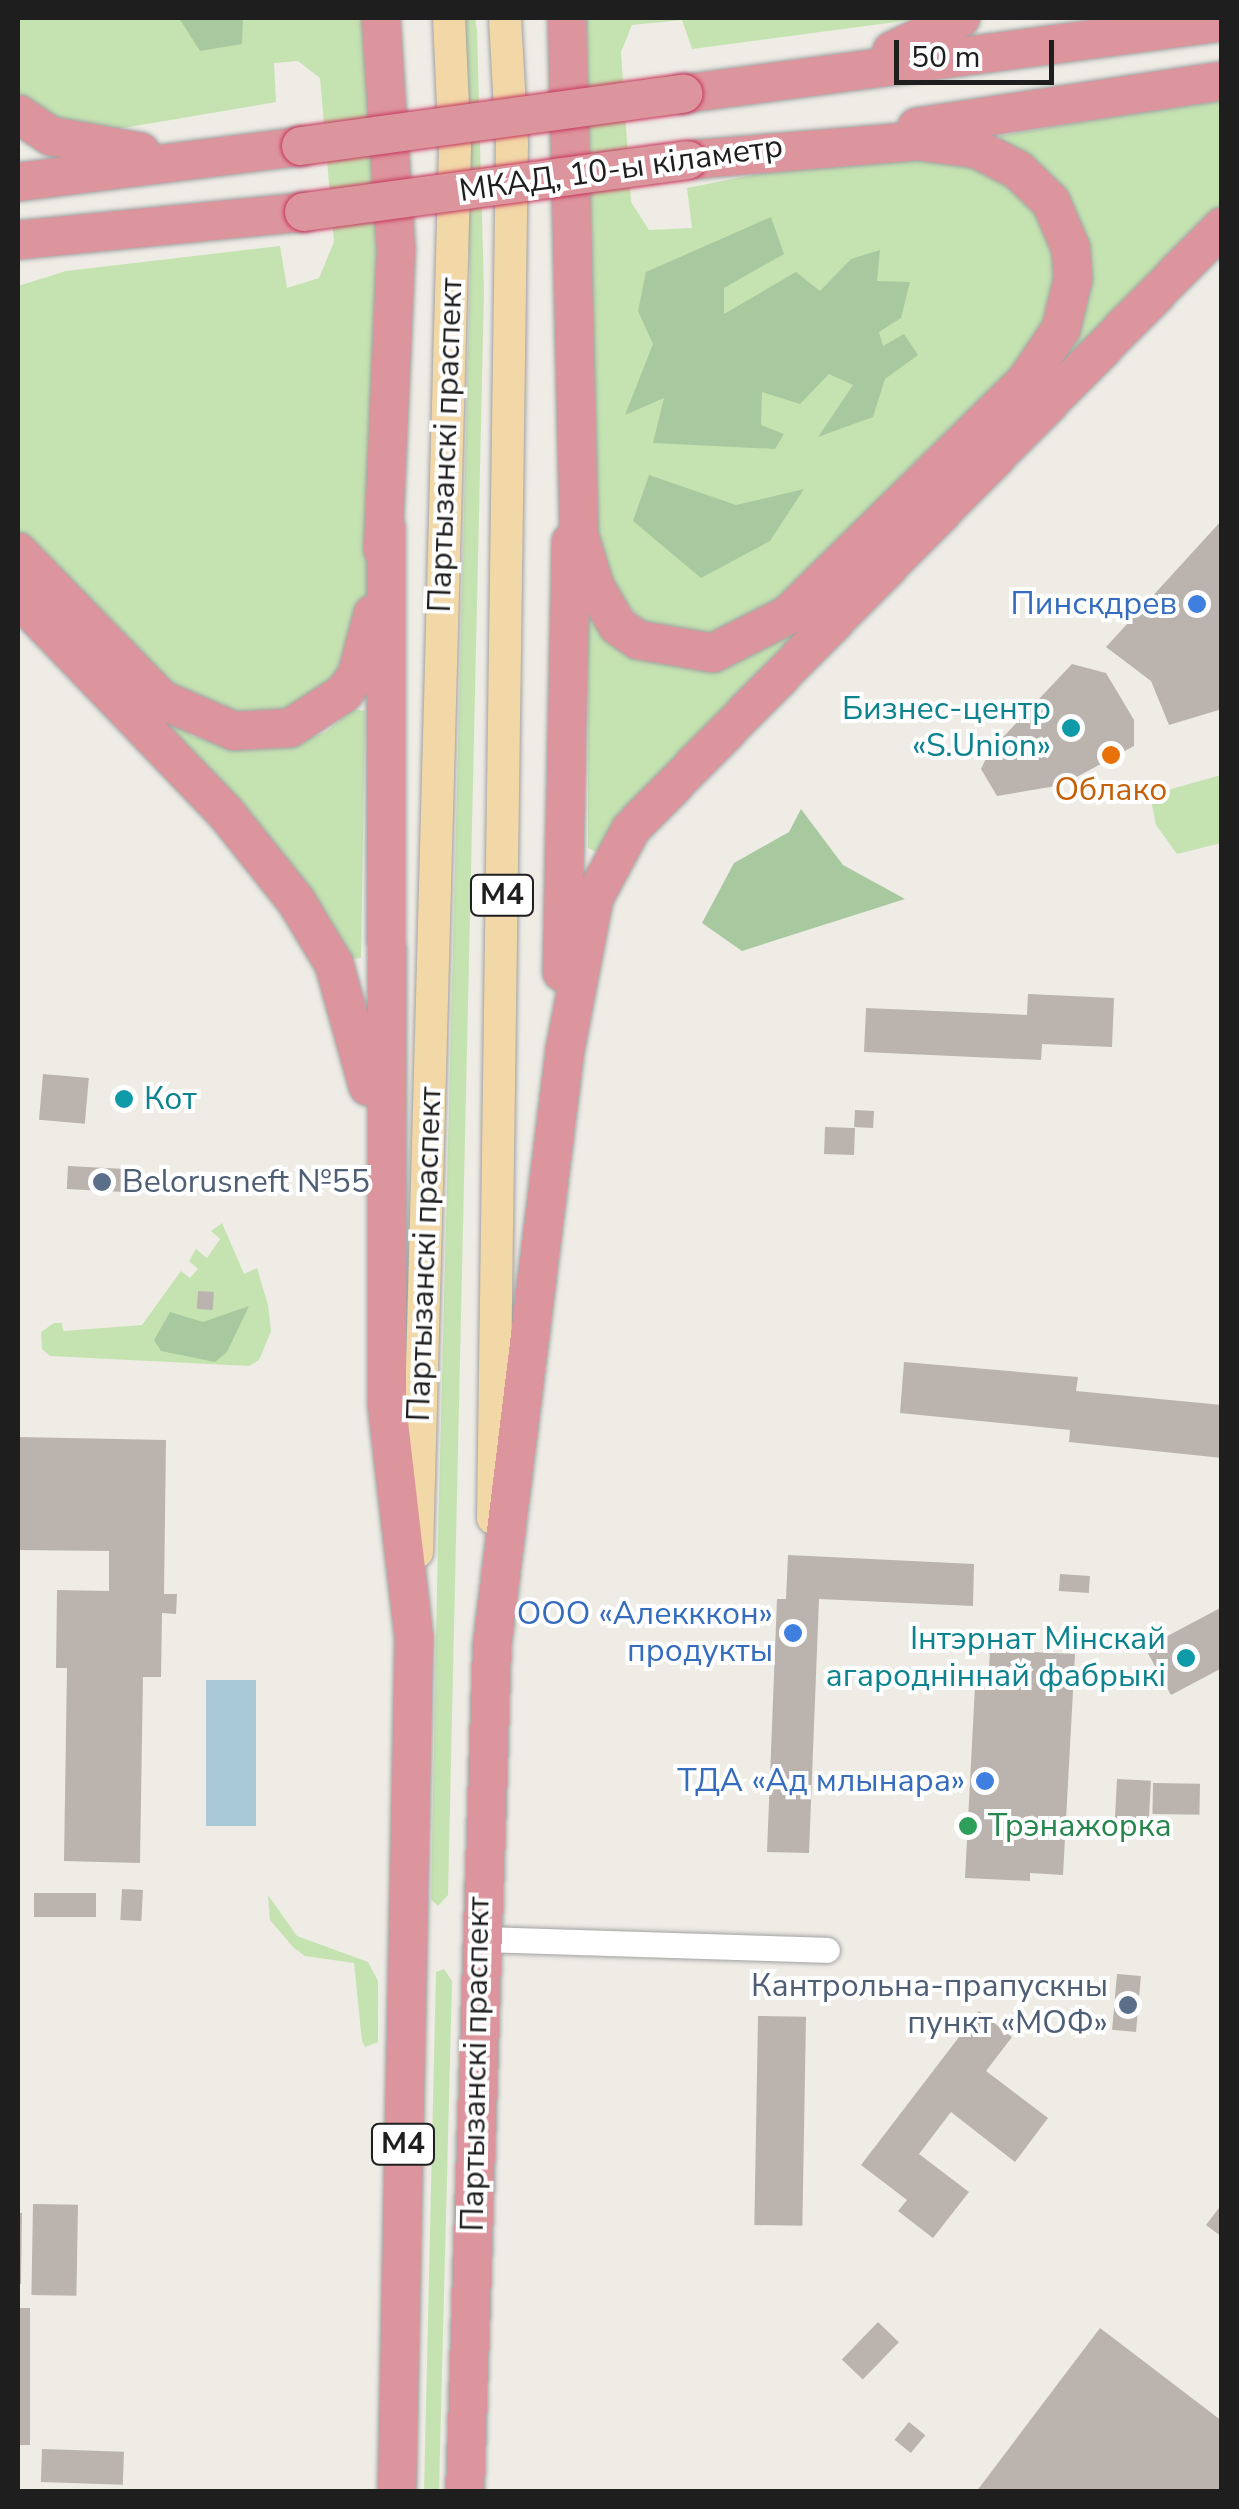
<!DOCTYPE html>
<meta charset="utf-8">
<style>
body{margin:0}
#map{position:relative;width:1239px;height:2509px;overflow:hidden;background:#eeece5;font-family:"Nunito Sans",sans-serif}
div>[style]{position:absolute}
.grass>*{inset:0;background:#c5e3b1}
.forest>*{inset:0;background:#a8c99f}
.water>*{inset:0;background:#aac9d7;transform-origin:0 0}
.building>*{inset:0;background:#bbb4ae;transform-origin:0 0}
.roads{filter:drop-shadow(0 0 2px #a2a2a2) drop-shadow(0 0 2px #a2a2a2)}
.minor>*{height:25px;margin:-12.5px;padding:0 12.5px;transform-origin:12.5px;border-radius:12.5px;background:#fff}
.major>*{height:32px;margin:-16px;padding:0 16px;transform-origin:16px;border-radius:16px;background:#f2d7a7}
.highway>*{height:38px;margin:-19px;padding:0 19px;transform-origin:19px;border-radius:19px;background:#dd959d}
.bridges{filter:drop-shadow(0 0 2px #c7375d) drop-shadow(0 0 2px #c7375d)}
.highway-bridge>*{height:38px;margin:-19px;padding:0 19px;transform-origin:19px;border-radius:19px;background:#dd959d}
.dots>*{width:28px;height:28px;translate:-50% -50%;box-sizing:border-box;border:5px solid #fff;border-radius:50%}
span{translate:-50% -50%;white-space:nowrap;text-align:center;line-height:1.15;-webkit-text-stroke:8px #fff;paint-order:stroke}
.shield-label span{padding:2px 8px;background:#fff;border:2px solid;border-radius:8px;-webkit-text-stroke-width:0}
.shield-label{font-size:30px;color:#1e1e1e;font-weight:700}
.street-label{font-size:32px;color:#1e1e1e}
.shop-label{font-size:32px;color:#366cbe}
.right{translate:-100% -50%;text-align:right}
.culture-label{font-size:32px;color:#0d838f}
.left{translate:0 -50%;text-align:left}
.food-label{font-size:32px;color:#c56008}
.service-label{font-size:32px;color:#4e5e75}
.leisure-label{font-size:32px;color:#27864d}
.frame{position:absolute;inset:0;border:20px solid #1e1e1e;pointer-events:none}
.scale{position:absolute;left:894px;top:40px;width:160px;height:45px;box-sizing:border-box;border:5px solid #1e1e1e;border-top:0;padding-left:12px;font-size:30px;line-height:35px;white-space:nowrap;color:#1e1e1e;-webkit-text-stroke:8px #fff;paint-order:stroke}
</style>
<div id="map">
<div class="grass">
<div style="clip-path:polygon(18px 18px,368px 18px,384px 238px,372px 595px,338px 688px,265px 722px,193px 705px,18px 537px,18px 286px,66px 271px,280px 246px,287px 288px,319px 278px,334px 242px,320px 78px,298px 61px,274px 63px,276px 102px,82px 135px,18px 97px)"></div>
<div style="clip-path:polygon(458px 18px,475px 18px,477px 31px,484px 291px,448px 1895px,438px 1906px,431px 1899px,438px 1538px,470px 274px)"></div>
<div style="clip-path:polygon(582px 18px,926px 18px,692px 49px,682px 20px,632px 25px,621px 52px,631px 202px,649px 230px,692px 228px,687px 188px,834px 159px,952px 157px,994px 172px,1034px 208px,1054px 246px,1055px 298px,1026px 359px,790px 601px,720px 641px,643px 623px,612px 586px,596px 545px)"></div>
<div style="clip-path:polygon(1221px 98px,1221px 205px,596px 852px,588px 848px,588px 606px,729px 665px,770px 645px,1084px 286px,999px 136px)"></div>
<div style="clip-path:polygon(18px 575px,139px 696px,192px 736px,215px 742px,297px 742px,326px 732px,353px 709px,365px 711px,361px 958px,346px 959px,18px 583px)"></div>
<div style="clip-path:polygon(1221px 775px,1221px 843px,1177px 854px,1156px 825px,1150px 795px)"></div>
<div style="clip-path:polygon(222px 1223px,244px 1274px,257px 1268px,268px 1305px,271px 1331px,259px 1360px,249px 1366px,50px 1356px,42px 1349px,41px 1332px,54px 1323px,62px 1323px,63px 1331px,142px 1325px,181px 1271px,190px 1278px,198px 1269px,189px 1261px,196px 1249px,207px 1258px,220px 1239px,211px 1231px)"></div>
<div style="clip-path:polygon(268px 1895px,297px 1936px,368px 1962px,378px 1981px,378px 2042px,365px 2047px,362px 2041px,354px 1963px,305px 1956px,293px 1947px,270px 1920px)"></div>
<div style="clip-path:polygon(444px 1969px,452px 1981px,439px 2491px,424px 2492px,436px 1972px)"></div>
</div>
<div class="forest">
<div style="clip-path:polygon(179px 18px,243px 18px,242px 44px,200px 51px)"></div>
<div style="clip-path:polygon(771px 217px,784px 254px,724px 288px,724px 314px,796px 272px,820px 291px,851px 259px,880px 250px,877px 281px,910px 282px,901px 318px,879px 332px,883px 346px,904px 334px,918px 355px,885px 379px,873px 417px,818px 437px,853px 385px,829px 374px,800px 404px,762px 392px,761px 425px,784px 434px,775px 449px,653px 443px,664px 398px,625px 415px,653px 344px,638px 311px,646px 272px)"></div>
<div style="clip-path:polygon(649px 475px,736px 505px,804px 489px,770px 541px,701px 578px,633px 521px)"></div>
<div style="clip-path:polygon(801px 809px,843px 865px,905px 899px,742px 951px,702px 923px,734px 863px,789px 832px)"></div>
<div style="clip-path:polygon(249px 1306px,227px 1352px,215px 1362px,161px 1351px,154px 1340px,170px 1312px,203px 1322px)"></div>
</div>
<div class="water">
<div style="left:206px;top:1680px;width:50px;height:146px"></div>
</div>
<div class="building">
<div style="clip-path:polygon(1222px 520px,1222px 709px,1169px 725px,1151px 681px,1106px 647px)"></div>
<div style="clip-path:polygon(1072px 664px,1106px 673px,1134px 720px,1134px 746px,1062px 785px,997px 796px,981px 769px,989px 752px)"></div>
<div style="clip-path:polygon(1028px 994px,1114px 998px,1112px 1047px,1042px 1044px,1041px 1060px,864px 1052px,866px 1008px,1027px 1015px)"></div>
<div style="left:43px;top:1074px;width:46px;height:46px;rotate:5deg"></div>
<div style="left:855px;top:1110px;width:19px;height:17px;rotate:3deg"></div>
<div style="left:825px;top:1127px;width:30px;height:27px;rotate:2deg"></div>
<div style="left:68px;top:1166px;width:76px;height:23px;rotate:3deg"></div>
<div style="left:198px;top:1291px;width:16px;height:18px;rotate:4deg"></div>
<div style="clip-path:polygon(904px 1362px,1078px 1377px,1076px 1391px,1222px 1405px,1222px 1458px,1069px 1442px,1070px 1430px,900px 1413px)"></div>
<div style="clip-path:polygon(18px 1437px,166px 1440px,164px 1594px,177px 1594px,176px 1614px,162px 1613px,161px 1677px,143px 1677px,140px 1863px,64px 1861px,67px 1668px,56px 1668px,57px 1590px,109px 1591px,109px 1551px,18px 1550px)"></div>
<div style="clip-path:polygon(788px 1555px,974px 1564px,973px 1606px,819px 1599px,809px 1853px,767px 1852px,777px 1599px,786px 1599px)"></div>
<div style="left:1060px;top:1574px;width:30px;height:17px;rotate:4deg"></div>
<div style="clip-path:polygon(1222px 1607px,1222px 1668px,1171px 1695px,1145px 1648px)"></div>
<div style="clip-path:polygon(990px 1650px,1075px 1654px,1063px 1875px,1030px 1873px,1030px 1881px,965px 1878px,975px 1686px,988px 1687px)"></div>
<div style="left:1117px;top:1779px;width:34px;height:51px;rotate:3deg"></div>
<div style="left:1153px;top:1783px;width:47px;height:31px;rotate:1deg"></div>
<div style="left:122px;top:1889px;width:21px;height:31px;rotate:3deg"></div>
<div style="left:34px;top:1893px;width:62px;height:24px"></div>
<div style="left:1117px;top:1974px;width:24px;height:56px;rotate:5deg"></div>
<div style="clip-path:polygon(979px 2011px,1012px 2037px,986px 2071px,1048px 2118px,1015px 2162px,951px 2112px,919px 2154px,969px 2192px,933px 2238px,898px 2211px,907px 2200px,861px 2165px)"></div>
<div style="left:758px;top:2016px;width:48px;height:209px;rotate:1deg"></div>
<div style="left:33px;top:2204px;width:45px;height:91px;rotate:1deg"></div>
<div style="clip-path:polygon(1222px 2204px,1222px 2237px,1206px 2225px)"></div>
<div style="clip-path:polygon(18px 2213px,22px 2213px,21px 2284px,18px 2284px)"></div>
<div style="left:18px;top:2308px;width:12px;height:137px"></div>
<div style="left:878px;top:2322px;width:29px;height:52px;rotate:44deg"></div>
<div style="clip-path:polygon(1100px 2328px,1222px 2421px,1222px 2492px,976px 2492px)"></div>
<div style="left:909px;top:2422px;width:21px;height:23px;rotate:39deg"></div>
<div style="left:42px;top:2449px;width:82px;height:33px;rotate:2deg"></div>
</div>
<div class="roads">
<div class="minor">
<div style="left:479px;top:1939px;width:348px;rotate:1.8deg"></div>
</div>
<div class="major">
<div style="left:493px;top:1518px;width:1374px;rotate:-89.21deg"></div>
<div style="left:512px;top:144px;width:126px;rotate:-93.2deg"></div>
<div style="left:417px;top:1552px;width:1403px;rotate:-88.45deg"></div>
<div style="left:455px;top:150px;width:132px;rotate:-92.6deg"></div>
</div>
<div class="highway">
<div style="left:381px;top:18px;width:232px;rotate:86.3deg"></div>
<div style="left:396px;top:250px;width:300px;rotate:92.5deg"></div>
<div style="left:567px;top:18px;width:517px;rotate:88.67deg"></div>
<div style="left:579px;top:535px;width:54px;rotate:72.9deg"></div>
<div style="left:595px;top:587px;width:45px;rotate:59.5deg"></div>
<div style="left:618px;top:626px;width:24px;rotate:35deg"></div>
<div style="left:638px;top:640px;width:76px;rotate:9.8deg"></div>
<div style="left:713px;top:653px;width:84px;rotate:-26.9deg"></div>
<div style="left:788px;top:615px;width:334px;rotate:-44.5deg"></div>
<div style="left:1026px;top:381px;width:63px;rotate:-56.1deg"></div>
<div style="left:1061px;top:329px;width:51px;rotate:-76.5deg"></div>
<div style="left:1073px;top:279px;width:30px;rotate:-94deg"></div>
<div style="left:1071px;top:249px;width:51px;rotate:-113.1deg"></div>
<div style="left:1051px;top:202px;width:46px;rotate:-135.9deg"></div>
<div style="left:1018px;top:170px;width:46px;rotate:-152.9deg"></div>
<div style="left:977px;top:149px;width:60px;rotate:-172.3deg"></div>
<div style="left:918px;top:141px;width:220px;rotate:175.3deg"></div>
<div style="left:892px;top:51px;width:76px;rotate:-25.6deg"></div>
<div style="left:683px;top:94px;width:544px;rotate:-7.61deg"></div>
<div style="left:18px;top:114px;width:40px;rotate:34deg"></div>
<div style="left:51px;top:136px;width:91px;rotate:10.1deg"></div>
<div style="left:917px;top:127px;width:308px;rotate:-8.6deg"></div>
<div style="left:18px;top:182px;width:285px;rotate:-7.2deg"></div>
<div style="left:18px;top:240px;width:287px;rotate:-5.6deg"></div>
<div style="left:386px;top:528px;width:877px;rotate:89.93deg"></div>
<div style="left:387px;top:1405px;width:234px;rotate:83.4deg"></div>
<div style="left:414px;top:1637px;width:855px;rotate:91.14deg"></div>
<div style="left:18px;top:552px;width:206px;rotate:45.8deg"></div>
<div style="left:162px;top:700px;width:78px;rotate:23.3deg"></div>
<div style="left:234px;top:731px;width:56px;rotate:-3.1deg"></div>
<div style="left:290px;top:728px;width:64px;rotate:-32.9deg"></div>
<div style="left:344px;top:693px;width:22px;rotate:-54deg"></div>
<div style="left:357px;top:675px;width:63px;rotate:-75.3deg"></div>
<div style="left:18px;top:597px;width:298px;rotate:46.1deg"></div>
<div style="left:225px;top:812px;width:114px;rotate:51.4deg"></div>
<div style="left:296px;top:901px;width:74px;rotate:58.9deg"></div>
<div style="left:334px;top:964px;width:127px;rotate:74.4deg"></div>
<div style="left:562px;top:972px;width:430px;rotate:-88.8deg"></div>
<div style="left:465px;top:2492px;width:846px;rotate:-88.17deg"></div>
<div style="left:492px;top:1646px;width:600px;rotate:-83.02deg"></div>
<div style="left:565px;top:1050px;width:155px;rotate:-79.2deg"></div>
<div style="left:594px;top:898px;width:78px;rotate:-61.8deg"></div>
<div style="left:631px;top:829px;width:844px;rotate:-45.53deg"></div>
</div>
</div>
<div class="bridges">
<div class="highway-bridge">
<div style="left:301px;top:146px;width:386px;rotate:-7.8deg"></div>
<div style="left:304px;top:212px;width:387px;rotate:-7.7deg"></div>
</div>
</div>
<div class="dots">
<div style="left:1197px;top:604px;background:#3f7fe0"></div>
<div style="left:1071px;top:728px;background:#0f9aa8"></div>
<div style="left:1111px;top:755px;background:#e8710a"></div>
<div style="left:124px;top:1099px;background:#0f9aa8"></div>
<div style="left:102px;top:1182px;background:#5c6f8a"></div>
<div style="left:793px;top:1633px;background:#3f7fe0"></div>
<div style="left:1186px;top:1658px;background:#0f9aa8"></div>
<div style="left:985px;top:1781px;background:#3f7fe0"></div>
<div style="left:968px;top:1826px;background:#2e9e5b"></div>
<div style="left:1128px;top:2005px;background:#5c6f8a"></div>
</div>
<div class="shield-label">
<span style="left:502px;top:895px">М4</span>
<span style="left:403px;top:2144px">М4</span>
</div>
<div class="street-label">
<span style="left:621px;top:169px;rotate:-8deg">МКАД, 10-ы кіламетр</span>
<span style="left:446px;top:445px;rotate:-88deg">Партызанскі праспект</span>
<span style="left:425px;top:1254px;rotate:-88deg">Партызанскі праспект</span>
<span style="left:476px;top:2064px;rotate:-89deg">Партызанскі праспект</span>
</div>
<div class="shop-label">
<span class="right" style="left:1177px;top:604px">Пинскдрев</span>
<span class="right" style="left:773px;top:1633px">ООО «Алекккон»<br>продукты</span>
<span class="right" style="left:965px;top:1781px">ТДА «Ад млынара»</span>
</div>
<div class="culture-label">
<span class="right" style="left:1051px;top:728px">Бизнес-центр<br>«S.Union»</span>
<span class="left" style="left:144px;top:1099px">Кот</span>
<span class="right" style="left:1166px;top:1658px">Інтэрнат Мінскай<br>агародніннай фабрыкі</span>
</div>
<div class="food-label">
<span style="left:1111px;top:790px">Облако</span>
</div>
<div class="service-label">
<span class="left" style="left:122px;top:1182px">Belorusneft №55</span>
<span class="right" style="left:1108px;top:2005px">Кантрольна-прапускны<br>пункт «МОФ»</span>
</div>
<div class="leisure-label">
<span class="left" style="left:988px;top:1826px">Трэнажорка</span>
</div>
<div class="frame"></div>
<div class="scale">50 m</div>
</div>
